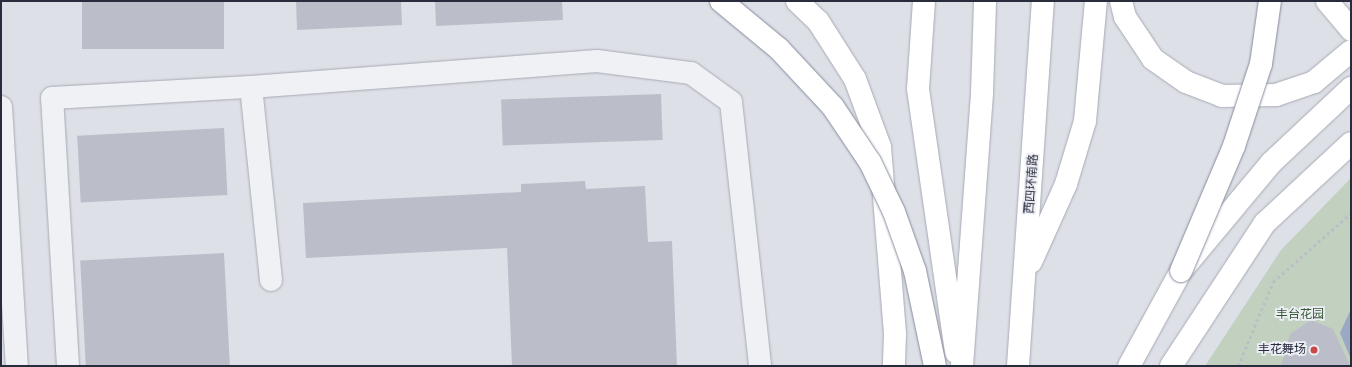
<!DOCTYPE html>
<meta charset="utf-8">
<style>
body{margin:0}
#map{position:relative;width:1352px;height:367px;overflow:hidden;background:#dee0e7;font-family:"Fira Sans","Noto Sans SC",sans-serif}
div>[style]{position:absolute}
.green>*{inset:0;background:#c1d0bf}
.water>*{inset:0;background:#9aa8c6}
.building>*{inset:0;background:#bbbec9;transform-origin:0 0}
.path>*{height:2.5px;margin-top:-1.25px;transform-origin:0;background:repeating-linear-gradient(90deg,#bcbec5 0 3px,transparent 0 6px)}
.roads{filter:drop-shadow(0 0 1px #a7aab4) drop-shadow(0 0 1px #a7aab4)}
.street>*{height:22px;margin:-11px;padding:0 11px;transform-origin:11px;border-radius:11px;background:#f0f1f5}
.secondary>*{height:22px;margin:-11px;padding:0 11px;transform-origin:11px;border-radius:11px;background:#fff}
.highway>*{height:22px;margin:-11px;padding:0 11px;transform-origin:11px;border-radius:11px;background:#fff}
.bridges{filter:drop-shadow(0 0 1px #868b9d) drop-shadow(0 0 1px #868b9d)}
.highway-bridge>*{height:22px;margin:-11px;padding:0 11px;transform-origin:11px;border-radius:11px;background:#fff}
.dots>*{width:11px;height:11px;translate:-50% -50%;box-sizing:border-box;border:2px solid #edeff5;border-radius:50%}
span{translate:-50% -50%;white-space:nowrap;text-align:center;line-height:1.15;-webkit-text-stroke:3.5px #edeff5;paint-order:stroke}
.street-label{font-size:12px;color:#282c3d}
.park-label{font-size:12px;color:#365836}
.poi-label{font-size:12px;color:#282c3d}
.right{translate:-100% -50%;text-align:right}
.frame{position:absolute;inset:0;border:2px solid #282c3d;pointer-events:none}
</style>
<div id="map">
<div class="green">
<div style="clip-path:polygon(1351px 178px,1351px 366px,1205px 366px,1281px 250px)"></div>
</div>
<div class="water">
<div style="clip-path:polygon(1351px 309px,1351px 359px,1340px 333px)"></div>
</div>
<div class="building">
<div style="left:82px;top:1px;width:142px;height:48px"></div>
<div style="clip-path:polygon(296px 1px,401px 1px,402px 25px,297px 30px)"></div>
<div style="clip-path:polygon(435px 1px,562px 1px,563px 20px,436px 26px)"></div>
<div style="left:661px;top:94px;width:46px;height:160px;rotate:88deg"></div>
<div style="left:224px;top:128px;width:67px;height:147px;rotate:87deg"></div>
<div style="clip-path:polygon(585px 181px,586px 189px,645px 186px,648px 242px,672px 241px,677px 366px,512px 366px,507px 248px,306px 258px,303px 203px,521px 192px,521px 184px)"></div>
<div style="left:224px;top:253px;width:113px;height:144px;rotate:87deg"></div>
<div style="clip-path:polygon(1311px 320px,1333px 329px,1350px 366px,1281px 366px,1290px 334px)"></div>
</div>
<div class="path">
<div style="left:1238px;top:366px;width:91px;rotate:-67.4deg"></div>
<div style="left:1273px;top:282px;width:104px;rotate:-41.5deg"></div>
</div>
<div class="roads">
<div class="street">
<div style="left:1px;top:107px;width:259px;rotate:86.5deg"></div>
<div style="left:271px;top:280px;width:194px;rotate:-95.9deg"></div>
<div style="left:251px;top:87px;width:347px;rotate:-4.3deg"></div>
<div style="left:597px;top:61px;width:95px;rotate:7.3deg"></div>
<div style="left:691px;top:73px;width:49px;rotate:35.9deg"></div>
<div style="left:731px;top:102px;width:266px;rotate:83.7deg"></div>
<div style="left:68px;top:366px;width:268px;rotate:-93.4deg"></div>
<div style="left:52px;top:98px;width:199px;rotate:-3.2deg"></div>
</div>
<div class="secondary">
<div style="left:797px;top:1px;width:29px;rotate:44deg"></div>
<div style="left:818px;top:21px;width:69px;rotate:57.5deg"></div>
<div style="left:855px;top:79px;width:72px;rotate:69.8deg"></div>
<div style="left:880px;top:147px;width:188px;rotate:85.4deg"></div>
<div style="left:895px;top:334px;width:32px;rotate:92deg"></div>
<div style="left:924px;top:1px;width:88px;rotate:93.9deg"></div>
<div style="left:918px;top:89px;width:266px;rotate:81.8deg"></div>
<div style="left:1327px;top:1px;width:38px;rotate:50deg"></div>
<div style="left:1171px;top:366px;width:171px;rotate:-56.7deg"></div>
<div style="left:1265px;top:223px;width:117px;rotate:-42.9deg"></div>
</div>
<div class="highway">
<div style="left:1121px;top:1px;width:16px;rotate:76deg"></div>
<div style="left:1125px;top:17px;width:50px;rotate:56.3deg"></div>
<div style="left:1153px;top:59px;width:40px;rotate:34.9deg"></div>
<div style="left:1186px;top:82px;width:39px;rotate:21deg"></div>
<div style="left:1222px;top:96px;width:54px;rotate:-1.1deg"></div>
<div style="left:1276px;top:95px;width:40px;rotate:-18.9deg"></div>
<div style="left:1314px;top:82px;width:48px;rotate:-40deg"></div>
<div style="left:1031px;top:262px;width:85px;rotate:-65.8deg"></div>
<div style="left:1066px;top:184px;width:66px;rotate:-73.2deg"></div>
<div style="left:1085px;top:121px;width:121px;rotate:-84.8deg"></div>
<div style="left:962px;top:366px;width:274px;rotate:-85.8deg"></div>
<div style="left:982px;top:93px;width:92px;rotate:-88.1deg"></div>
<div style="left:1018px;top:366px;width:366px;rotate:-86.1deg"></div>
<div style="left:1129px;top:366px;width:108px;rotate:-61.3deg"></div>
<div style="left:1181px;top:271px;width:141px;rotate:-50.2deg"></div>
<div style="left:1271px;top:163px;width:110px;rotate:-43.2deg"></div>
</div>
</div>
<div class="bridges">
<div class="highway-bridge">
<div style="left:721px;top:1px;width:75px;rotate:39.6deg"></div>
<div style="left:779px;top:49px;width:79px;rotate:47deg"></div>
<div style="left:833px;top:107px;width:66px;rotate:56.1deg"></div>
<div style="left:870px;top:162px;width:55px;rotate:64.4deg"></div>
<div style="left:894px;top:212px;width:63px;rotate:70.4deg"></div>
<div style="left:915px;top:271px;width:97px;rotate:78.1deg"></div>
<div style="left:1181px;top:271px;width:136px;rotate:-67deg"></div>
<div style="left:1234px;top:146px;width:86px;rotate:-71.8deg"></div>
<div style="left:1261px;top:64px;width:64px;rotate:-81.9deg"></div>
</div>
</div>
<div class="dots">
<div style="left:1314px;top:350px;background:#c84947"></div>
</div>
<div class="street-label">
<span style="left:1032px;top:184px;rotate:-86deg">西四环南路</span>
</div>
<div class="park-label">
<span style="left:1300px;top:315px">丰台花园</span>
</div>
<div class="poi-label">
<span class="right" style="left:1306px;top:350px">丰花舞场</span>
</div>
<div class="frame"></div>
</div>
